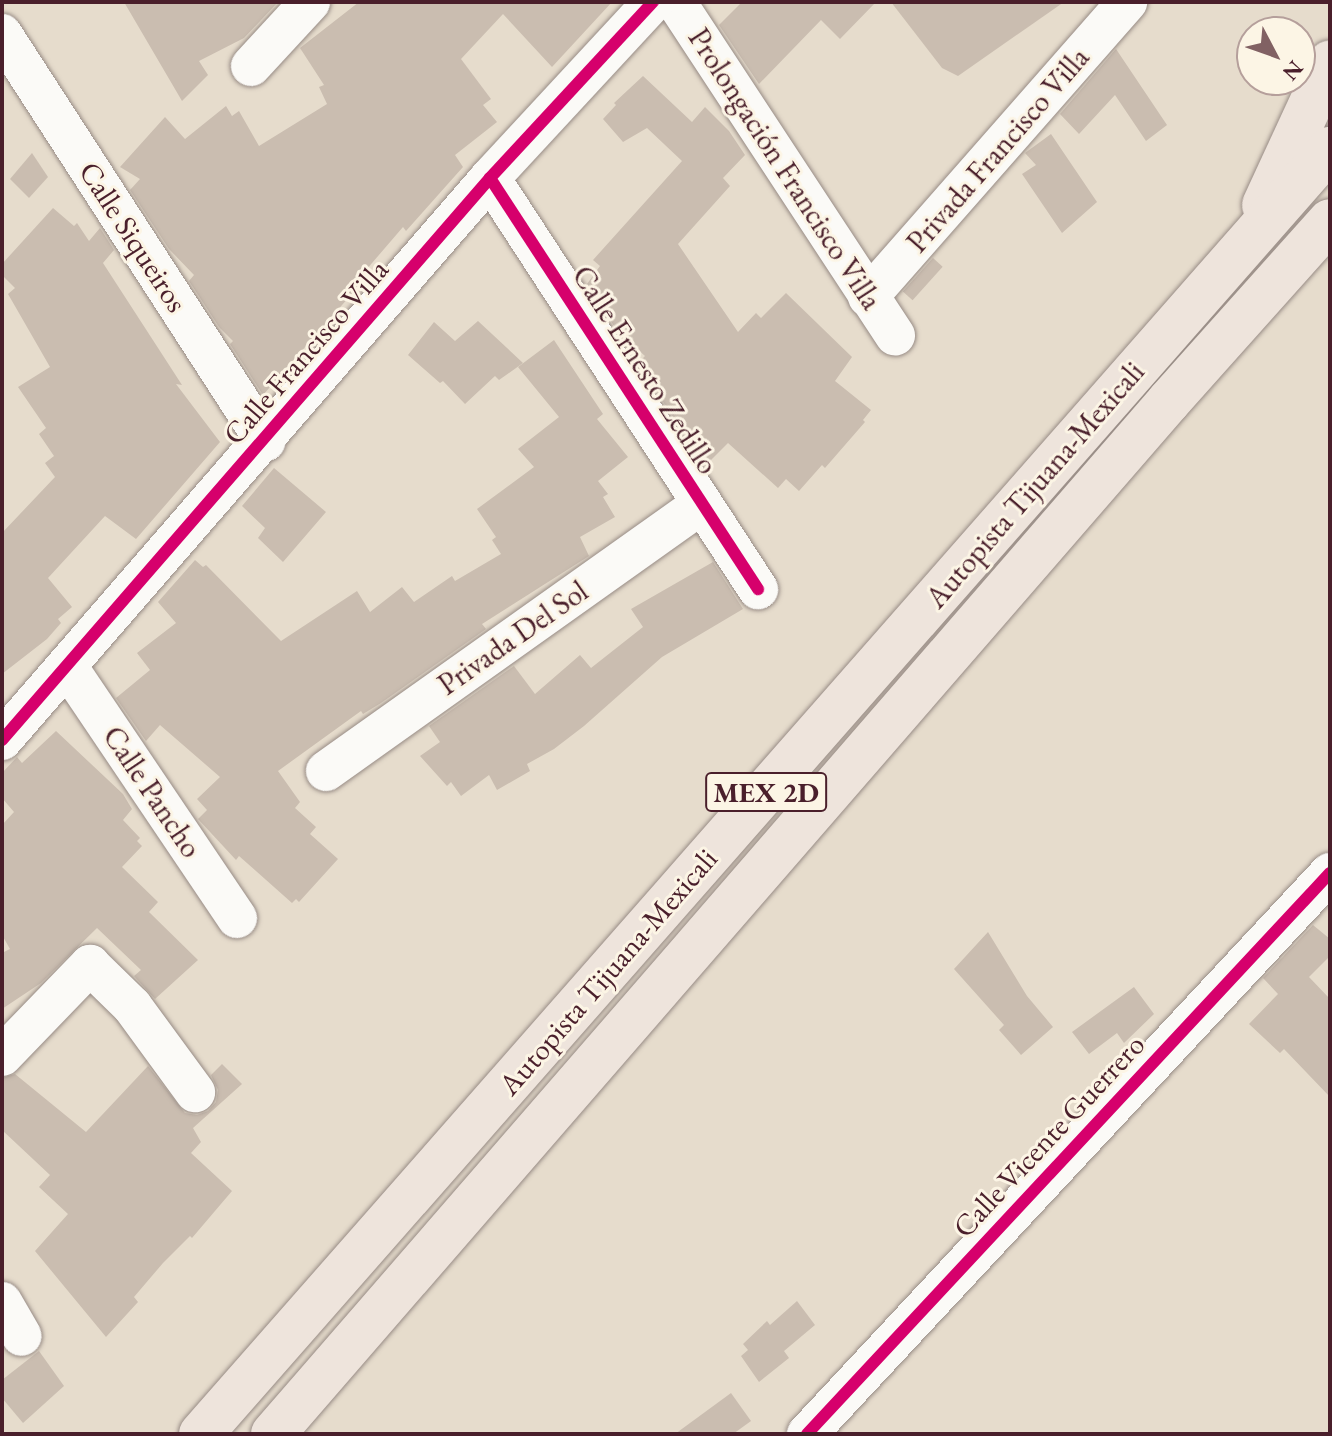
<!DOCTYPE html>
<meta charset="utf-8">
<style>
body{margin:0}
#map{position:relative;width:1332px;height:1436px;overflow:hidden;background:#e6dccc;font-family:"EB Garamond",serif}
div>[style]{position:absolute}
.building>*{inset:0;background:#cabdb0;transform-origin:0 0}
.roads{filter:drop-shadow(0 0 2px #978b85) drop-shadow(0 0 2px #978b85)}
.street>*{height:40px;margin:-20px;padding:0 20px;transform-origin:20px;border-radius:20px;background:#fbfaf7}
.highway>*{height:44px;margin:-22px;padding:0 22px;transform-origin:22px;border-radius:22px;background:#eee4dc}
.cycleway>*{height:12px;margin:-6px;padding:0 6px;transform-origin:6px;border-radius:6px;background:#d6006c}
span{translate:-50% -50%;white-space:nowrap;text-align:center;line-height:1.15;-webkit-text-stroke:6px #fcf5e5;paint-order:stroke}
.shield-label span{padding:2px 6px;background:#fcf5e5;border:2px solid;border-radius:6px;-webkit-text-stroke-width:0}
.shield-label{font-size:28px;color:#4a1f2b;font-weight:700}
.street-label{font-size:30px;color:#4a1f2b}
.frame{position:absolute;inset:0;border:4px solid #4a1f2b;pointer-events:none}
.north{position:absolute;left:1236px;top:16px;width:80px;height:80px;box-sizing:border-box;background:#fcf5e5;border:2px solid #b59f9b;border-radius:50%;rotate:131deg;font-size:22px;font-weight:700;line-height:32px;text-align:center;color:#4a1f2b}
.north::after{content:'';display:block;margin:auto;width:28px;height:36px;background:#816163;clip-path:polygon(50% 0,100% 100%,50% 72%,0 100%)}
</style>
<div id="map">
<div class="building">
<div style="clip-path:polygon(124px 2px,278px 2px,244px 38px,199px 61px,208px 75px,182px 101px)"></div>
<div style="clip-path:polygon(359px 2px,612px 2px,552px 67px,503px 14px,461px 59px,491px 99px,483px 105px,497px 122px,455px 155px,463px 167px,406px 231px,403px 227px,360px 277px,364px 280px,263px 395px,230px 344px,233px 341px,219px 327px,189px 281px,194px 275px,169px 249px,130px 190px,140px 179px,120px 167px,165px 117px,185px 139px,226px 106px,232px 116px,239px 111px,259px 146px,327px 104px,319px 87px,324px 85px,300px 48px)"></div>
<div style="clip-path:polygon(742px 2px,876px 2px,840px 39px,821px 20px,759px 84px,719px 25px)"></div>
<div style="clip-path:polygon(891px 2px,1064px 2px,958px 76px,942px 68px)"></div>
<div style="clip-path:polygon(1116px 49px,1167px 125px,1146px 141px,1115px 95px,1079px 134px,1060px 114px)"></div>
<div style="clip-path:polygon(643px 76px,692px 122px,705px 107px,729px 131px,745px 155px,723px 178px,730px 186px,678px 244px,738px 332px,756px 313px,761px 318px,786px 293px,852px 357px,835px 381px,871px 410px,863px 420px,865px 422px,825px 468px,822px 465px,799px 491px,786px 479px,778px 488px,728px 443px,710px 461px,677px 423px,638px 363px,645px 356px,618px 332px,587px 284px,600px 266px,593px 260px,682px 161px,647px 128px,623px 142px,603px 119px,616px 105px,614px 103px)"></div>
<div style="clip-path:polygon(1051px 134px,1097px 202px,1062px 233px,1022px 174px,1036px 165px,1025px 153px)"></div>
<div style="clip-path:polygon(32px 153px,48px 177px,29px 198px,10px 179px)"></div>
<div style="clip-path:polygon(53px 208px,74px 226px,77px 223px,89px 241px,100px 228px,114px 250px,103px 263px,182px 385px,176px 384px,220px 442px,136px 539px,105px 516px,48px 578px,72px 607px,58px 619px,61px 623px,47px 639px,2px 674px,2px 533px,55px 477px,45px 463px,54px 456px,39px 434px,46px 428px,18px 387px,50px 367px,8px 294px,15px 288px,2px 275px,2px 264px)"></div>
<div style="left:933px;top:258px;width:13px;height:45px;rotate:42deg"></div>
<div style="clip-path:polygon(478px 321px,523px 363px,499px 380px,495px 376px,465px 404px,443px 381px,440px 383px,408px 355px,434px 322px,455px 341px)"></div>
<div style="clip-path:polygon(554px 340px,603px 414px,597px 419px,628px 457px,598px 481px,608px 494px,603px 497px,615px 517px,580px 537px,589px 556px,482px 624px,486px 629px,381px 703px,363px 714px,361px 711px,278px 771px,300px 802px,295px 808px,316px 827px,310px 834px,338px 859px,299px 902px,296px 899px,292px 903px,239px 856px,236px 860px,198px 819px,207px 810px,197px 799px,220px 777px,160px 725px,146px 741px,116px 698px,150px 670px,137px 653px,176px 623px,158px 602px,195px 560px,203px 567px,206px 565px,281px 641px,357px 591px,370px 612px,402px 587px,414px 602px,452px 576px,455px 581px,501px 554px,492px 540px,496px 537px,477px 509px,534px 467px,518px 449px,559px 417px,518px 367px)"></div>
<div style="clip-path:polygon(274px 468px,326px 512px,283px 562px,258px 538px,265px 528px,242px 506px)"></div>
<div style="clip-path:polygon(713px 562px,743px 609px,662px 657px,584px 726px,554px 749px,527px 764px,530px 771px,497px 790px,489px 775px,461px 796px,451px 782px,447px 786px,420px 756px,440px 742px,429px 726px,514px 666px,535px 694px,580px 655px,591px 668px,643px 627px,631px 609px)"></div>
<div style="clip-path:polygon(56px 731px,123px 794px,132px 809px,123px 820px,140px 838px,137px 841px,142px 846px,122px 867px,158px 902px,149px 912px,198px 960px,155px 999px,134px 976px,141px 970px,97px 928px,41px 983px,2px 1009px,2px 953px,10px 949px,2px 935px,2px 825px,14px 812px,2px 798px,2px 773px,17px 757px,22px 763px)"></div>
<div style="clip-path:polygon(1313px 925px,1330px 939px,1330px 956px,1309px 977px,1330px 999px,1330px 1097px,1284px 1049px,1280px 1053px,1249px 1024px,1278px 994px,1263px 978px)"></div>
<div style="clip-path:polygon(988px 932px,1027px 996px,1053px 1027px,1021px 1055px,999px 1030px,1004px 1025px,954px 969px)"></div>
<div style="clip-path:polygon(1134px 987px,1154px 1014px,1124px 1043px,1117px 1033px,1089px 1054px,1072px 1032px)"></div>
<div style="clip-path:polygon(222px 1064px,242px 1084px,193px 1128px,201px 1142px,191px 1153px,232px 1191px,192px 1238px,190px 1236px,163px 1263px,134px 1297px,138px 1302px,106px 1337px,35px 1251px,68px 1214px,39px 1187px,50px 1175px,2px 1130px,2px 1078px,15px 1074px,86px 1132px,148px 1066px,185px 1113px,197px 1115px,208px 1111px,216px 1102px,218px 1090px,211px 1075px)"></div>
<div style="clip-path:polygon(797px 1301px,815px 1325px,784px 1351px,789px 1358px,759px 1382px,741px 1356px,748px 1350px,743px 1344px,767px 1321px,770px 1325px)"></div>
<div style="clip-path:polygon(39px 1351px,64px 1386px,23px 1423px,2px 1398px,2px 1380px)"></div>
<div style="clip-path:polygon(731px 1393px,751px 1421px,733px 1434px,675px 1434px)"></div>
</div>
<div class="roads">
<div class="street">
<div style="left:676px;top:2px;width:399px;rotate:56.7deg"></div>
<div style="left:2px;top:34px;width:485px;rotate:57.1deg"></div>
<div style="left:251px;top:66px;width:87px;rotate:-47.3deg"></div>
<div style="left:490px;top:178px;width:491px;rotate:56.9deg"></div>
<div style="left:868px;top:297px;width:393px;rotate:-48.7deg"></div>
<div style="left:67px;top:666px;width:304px;rotate:56deg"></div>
<div style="left:2px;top:740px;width:744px;rotate:-49.03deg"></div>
<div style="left:490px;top:178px;width:240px;rotate:-47.2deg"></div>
<div style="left:326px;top:771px;width:459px;rotate:-35.4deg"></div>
<div style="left:2px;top:1056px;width:127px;rotate:-46deg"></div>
<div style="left:90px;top:965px;width:59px;rotate:44.3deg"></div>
<div style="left:132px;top:1006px;width:107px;rotate:53.8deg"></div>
<div style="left:2px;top:1302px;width:39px;rotate:60deg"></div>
<div style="left:807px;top:1434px;width:767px;rotate:-47.01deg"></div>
</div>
<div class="highway">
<div style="left:1264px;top:205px;width:157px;rotate:-65.2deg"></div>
<div style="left:201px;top:1434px;width:1711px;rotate:-48.7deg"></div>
<div style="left:273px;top:1434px;width:1367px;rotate:-49.06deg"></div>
<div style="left:1169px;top:401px;width:241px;rotate:-48.2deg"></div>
</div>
</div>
<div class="cycleway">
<div style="left:490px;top:178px;width:491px;rotate:56.9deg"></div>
<div style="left:2px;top:740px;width:744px;rotate:-49.03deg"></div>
<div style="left:490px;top:178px;width:240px;rotate:-47.2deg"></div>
<div style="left:807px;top:1434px;width:767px;rotate:-47.01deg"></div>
</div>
<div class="shield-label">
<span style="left:766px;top:792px">MEX 2D</span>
</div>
<div class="street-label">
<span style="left:998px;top:150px;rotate:-49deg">Privada Francisco Villa</span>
<span style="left:785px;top:169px;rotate:57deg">Prolongación Francisco Villa</span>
<span style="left:133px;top:237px;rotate:57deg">Calle Siqueiros</span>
<span style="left:306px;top:352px;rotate:-49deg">Calle Francisco Villa</span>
<span style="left:645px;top:370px;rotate:57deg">Calle Ernesto Zedillo</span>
<span style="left:1035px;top:485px;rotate:-49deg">Autopista Tijuana-Mexicali</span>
<span style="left:513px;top:638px;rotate:-35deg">Privada Del Sol</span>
<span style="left:152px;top:792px;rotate:56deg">Calle Pancho</span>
<span style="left:608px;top:972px;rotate:-49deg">Autopista Tijuana-Mexicali</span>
<span style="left:1049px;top:1136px;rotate:-47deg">Calle Vicente Guerrero</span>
</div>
<div class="frame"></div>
<div class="north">N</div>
</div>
